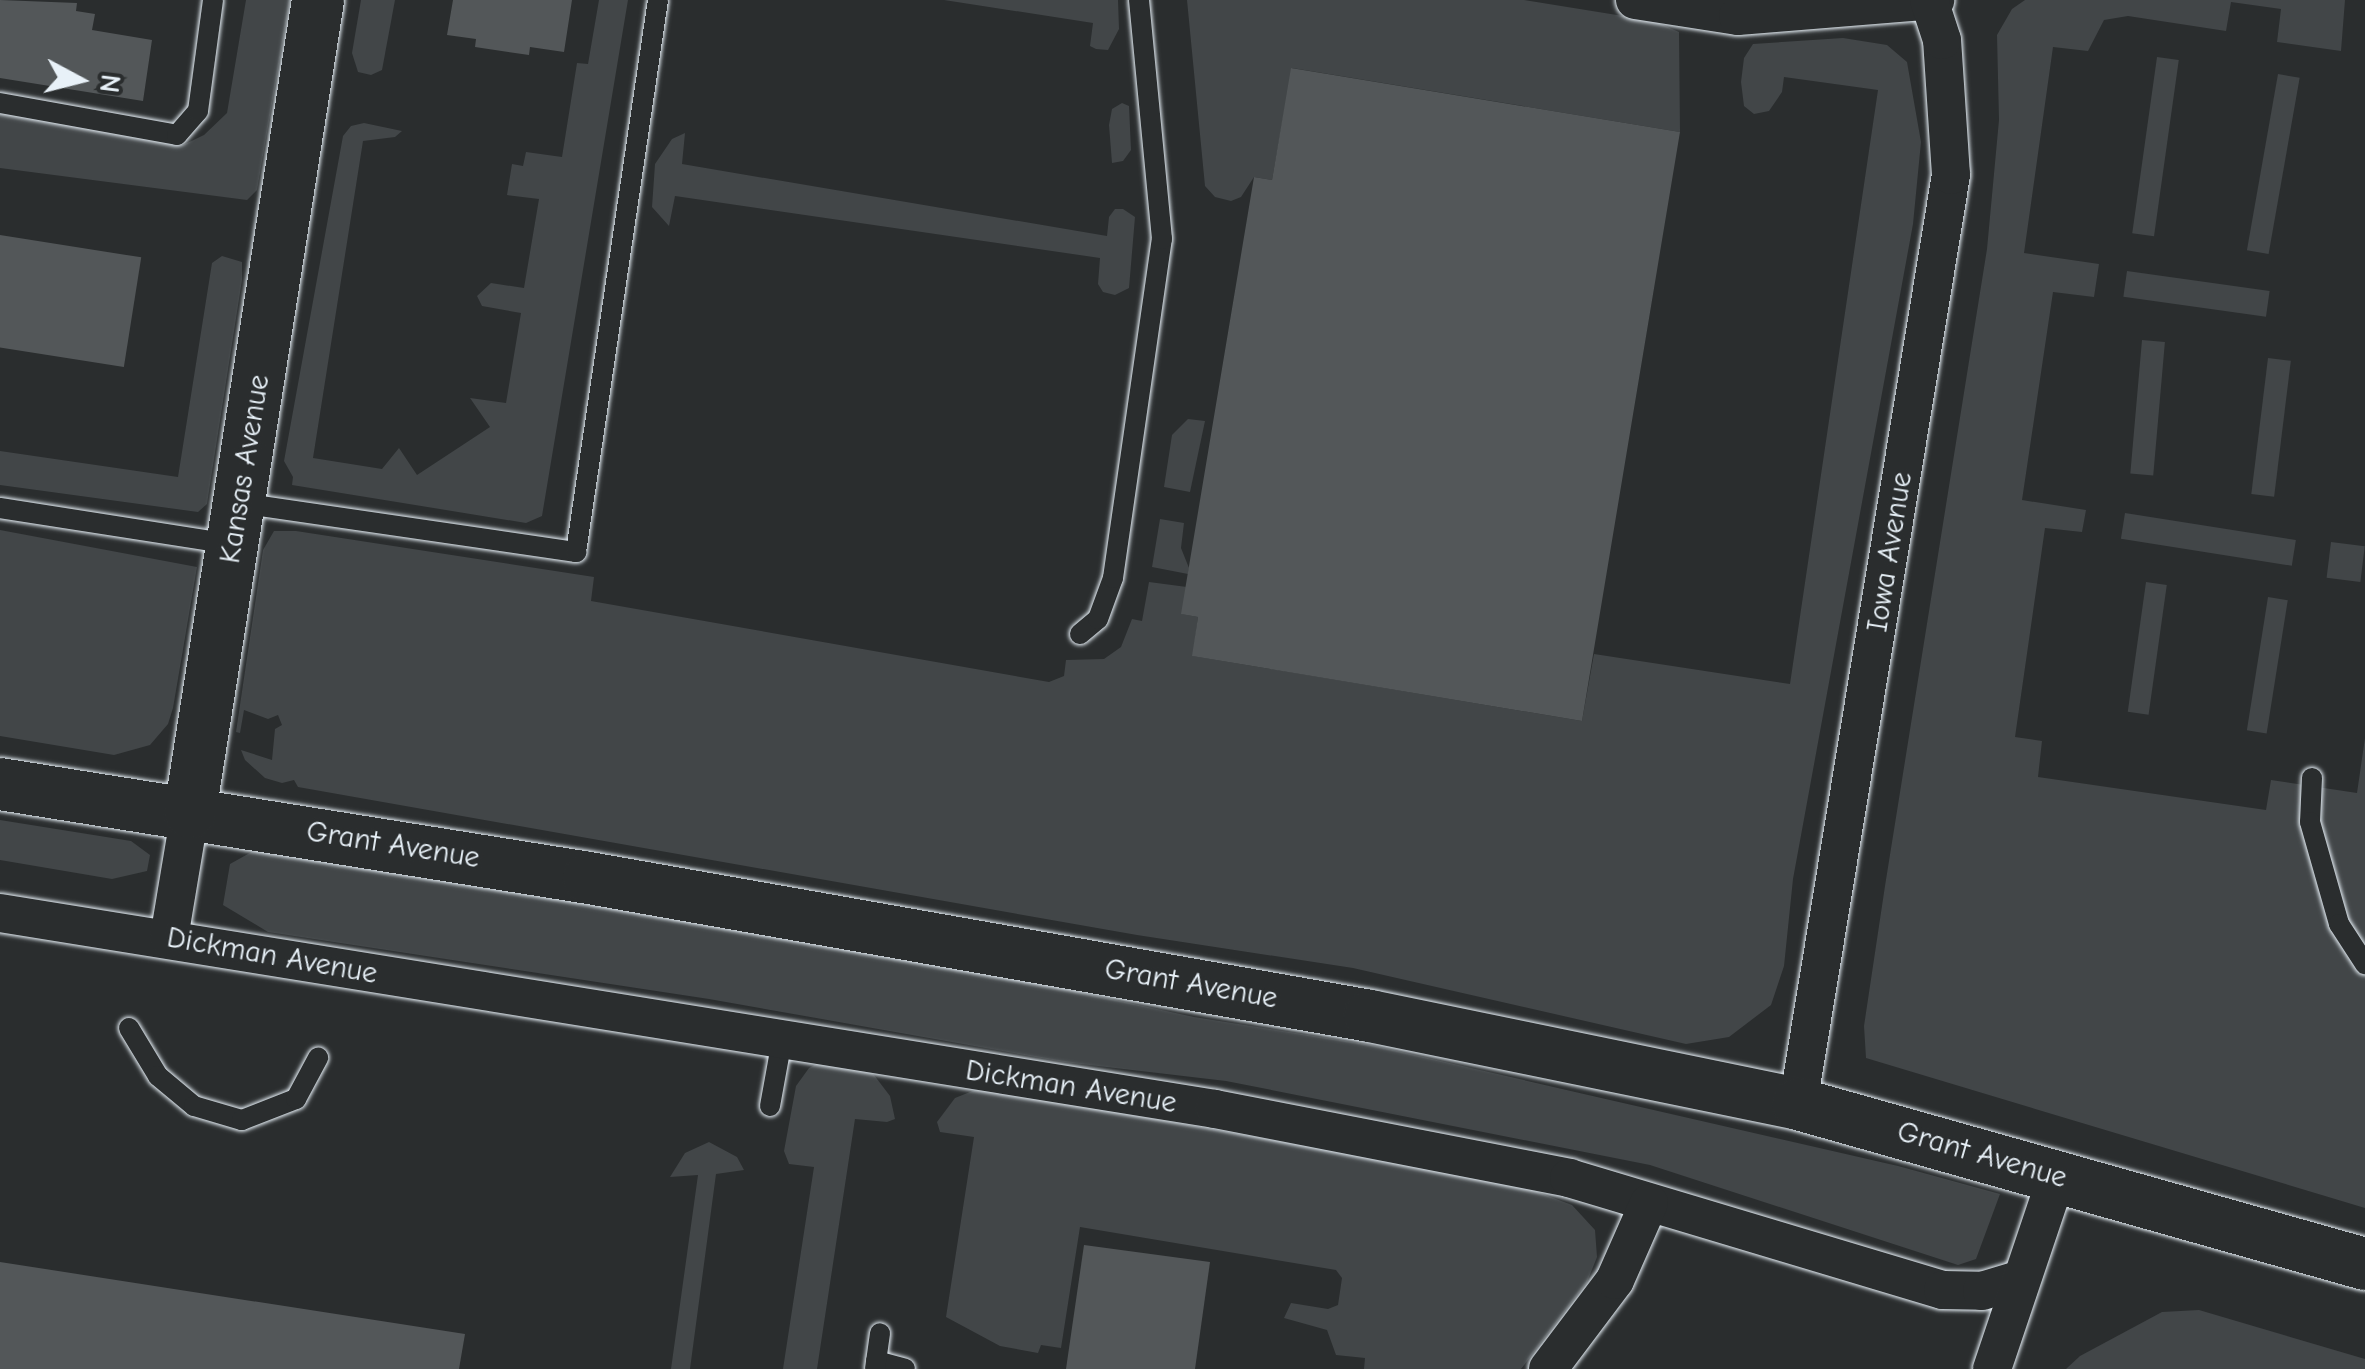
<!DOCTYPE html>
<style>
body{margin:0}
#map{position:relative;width:2365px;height:1369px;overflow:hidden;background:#2a2d2e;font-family:"Comic Neue",sans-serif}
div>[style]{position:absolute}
.green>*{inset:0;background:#424648;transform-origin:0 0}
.building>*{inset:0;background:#535759;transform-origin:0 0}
.roads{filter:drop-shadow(0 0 2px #e8f1f8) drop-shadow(0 0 2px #e8f1f8)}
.lane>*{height:20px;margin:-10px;padding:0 10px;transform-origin:10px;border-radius:10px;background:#2a2d2e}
.street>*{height:38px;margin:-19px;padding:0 19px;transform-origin:19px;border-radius:19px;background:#2a2d2e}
.secondary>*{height:52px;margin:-26px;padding:0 26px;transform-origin:26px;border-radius:26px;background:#2a2d2e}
span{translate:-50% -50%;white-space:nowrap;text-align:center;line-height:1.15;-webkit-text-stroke:8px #2a2d2e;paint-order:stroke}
.street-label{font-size:30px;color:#e8f1f8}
.north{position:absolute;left:30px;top:30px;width:100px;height:100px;-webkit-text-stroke:8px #2a2d2e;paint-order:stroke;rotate:97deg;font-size:28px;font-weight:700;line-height:40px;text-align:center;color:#e8f1f8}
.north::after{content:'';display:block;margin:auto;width:35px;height:45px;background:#e8f1f8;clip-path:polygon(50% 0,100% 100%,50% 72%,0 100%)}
</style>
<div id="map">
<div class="green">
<div style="clip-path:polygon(246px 0,290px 0,257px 190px,247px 200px,0 168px,0 112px,183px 145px,204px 135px,227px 113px)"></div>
<div style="clip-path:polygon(361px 0,395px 0,382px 70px,371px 75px,358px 72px,352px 53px)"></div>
<div style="clip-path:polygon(599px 0,628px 0,542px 516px,526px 523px,292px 485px,293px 477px,284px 461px,343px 136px,351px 126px,364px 123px,402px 131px,395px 137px,363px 141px,313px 458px,382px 469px,399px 448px,417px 475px,490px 427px,470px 398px,506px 403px,521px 313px,482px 306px,477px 296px,491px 283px,524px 288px,539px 199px,507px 195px,512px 164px,523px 166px,526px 152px,562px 157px,577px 63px,588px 64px)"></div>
<div style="clip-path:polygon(944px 0,1118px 0,1119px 29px,1108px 50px,1096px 49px,1090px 46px,1093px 23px)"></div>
<div style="clip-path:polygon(1187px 0,1524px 0,1654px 21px,1679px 32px,1680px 132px,1292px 68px,1272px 180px,1254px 177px,1241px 197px,1231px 201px,1215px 197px,1205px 186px)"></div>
<div style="clip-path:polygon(2025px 0,2345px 0,2341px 51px,2277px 42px,2281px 9px,2231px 2px,2226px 31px,2128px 16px,2104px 20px,2088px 51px,2053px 47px,2024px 253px,2099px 264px,2094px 297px,2053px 292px,2022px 500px,2086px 510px,2082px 532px,2045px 528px,2015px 737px,2042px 741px,2038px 777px,2266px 810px,2271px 780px,2357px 793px,2365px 738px,2365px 1208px,1866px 1058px,1864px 1026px,1885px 886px,1987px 249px,1999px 120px,1997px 35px,2012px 9px)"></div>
<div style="clip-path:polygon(1843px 38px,1887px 45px,1907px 62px,1921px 142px,1913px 224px,1793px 879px,1784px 966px,1771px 1005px,1729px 1037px,1686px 1044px,1353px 968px,1137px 935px,298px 787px,294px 780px,282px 783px,265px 778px,245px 760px,241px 750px,272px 760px,275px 729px,282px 725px,278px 715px,268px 719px,244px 710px,240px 733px,236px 732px,263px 550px,274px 531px,296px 531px,594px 577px,591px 601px,1049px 682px,1064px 676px,1066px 660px,1104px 659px,1121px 647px,1132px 619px,1142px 621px,1149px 582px,1187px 587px,1182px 614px,1198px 617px,1193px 656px,1582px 721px,1594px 654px,1790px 684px,1878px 90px,1784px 77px,1782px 92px,1769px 111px,1754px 114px,1744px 106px,1741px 82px,1744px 58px,1753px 44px)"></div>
<div style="left:2157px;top:57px;width:22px;height:178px;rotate:8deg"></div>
<div style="left:2278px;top:74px;width:22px;height:179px;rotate:10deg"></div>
<div style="clip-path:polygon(1122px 103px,1129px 106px,1131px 150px,1123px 161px,1112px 163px,1109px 125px,1112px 109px)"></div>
<div style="clip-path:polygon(685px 133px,682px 164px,1107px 236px,1109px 217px,1115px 209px,1123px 209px,1135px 217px,1129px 288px,1115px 295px,1103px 292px,1098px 284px,1100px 258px,675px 196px,669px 226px,652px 207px,655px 164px,672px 139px)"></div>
<div style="clip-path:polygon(222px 256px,242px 262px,242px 280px,207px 504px,198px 512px,0 485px,0 451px,178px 477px,212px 263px)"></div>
<div style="left:2127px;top:271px;width:144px;height:26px;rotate:8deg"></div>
<div style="left:2142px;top:340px;width:23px;height:134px;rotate:5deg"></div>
<div style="left:2268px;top:358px;width:23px;height:137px;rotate:7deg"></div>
<div style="clip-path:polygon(1188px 419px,1205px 421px,1190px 492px,1164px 487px,1172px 435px)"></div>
<div style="left:2125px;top:513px;width:173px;height:26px;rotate:9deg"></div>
<div style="clip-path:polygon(1160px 519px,1184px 523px,1181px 548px,1189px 568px,1188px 574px,1152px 567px)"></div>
<div style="clip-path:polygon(0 530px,197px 567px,173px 708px,168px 724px,150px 745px,114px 755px,0 736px)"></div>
<div style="left:2331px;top:542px;width:34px;height:36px;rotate:7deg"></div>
<div style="left:2146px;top:582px;width:21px;height:131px;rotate:8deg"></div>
<div style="left:2268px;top:597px;width:20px;height:135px;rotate:9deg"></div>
<div style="clip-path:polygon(0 820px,131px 841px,150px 855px,147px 871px,112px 879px,0 860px)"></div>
<div style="clip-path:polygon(257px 849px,940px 962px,1194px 1017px,1371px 1045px,1898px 1166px,2000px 1194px,1976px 1259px,1958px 1265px,1650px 1165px,1226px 1081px,1064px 1062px,709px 999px,268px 932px,223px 905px,230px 864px)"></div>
<div style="clip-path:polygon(820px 1062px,864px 1069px,874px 1075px,890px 1096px,895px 1119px,887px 1122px,855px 1119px,817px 1369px,783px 1369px,814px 1167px,789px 1164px,784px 1151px,796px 1086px,809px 1068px)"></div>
<div style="clip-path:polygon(980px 1088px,1513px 1183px,1572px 1205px,1595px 1230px,1597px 1257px,1587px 1282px,1521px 1369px,1364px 1369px,1365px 1358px,1336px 1355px,1327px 1330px,1284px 1318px,1291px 1303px,1328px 1309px,1338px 1305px,1342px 1278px,1336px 1270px,1080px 1227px,1061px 1348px,1041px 1345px,1038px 1353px,1000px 1346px,946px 1317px,974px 1137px,940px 1132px,937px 1122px,955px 1098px)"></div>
<div style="clip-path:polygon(709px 1142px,737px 1157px,744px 1170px,716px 1174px,690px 1369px,671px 1369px,698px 1175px,670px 1177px,685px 1153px)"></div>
<div style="clip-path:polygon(2199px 1310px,2365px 1359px,2365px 1369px,2066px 1369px,2080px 1356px,2162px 1312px)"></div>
</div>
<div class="building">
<div style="clip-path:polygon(0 0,77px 3px,76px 11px,95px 14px,92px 30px,152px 40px,143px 101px,0 78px)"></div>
<div style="clip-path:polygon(453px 0,572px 0,564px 52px,530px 47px,529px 55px,475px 47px,476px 39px,447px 35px)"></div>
<div style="clip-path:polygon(1291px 68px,1680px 132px,1582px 721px,1192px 656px,1198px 617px,1181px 614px,1254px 177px,1272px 180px)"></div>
<div style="left:0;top:235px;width:143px;height:111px;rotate:9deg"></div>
<div style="clip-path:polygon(1084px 1245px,1210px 1262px,1195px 1369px,1066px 1369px)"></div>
<div style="clip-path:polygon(0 1262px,465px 1334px,459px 1369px,0 1369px)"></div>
</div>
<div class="roads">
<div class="lane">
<div style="left:0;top:103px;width:180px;rotate:10.2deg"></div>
<div style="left:177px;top:135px;width:32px;rotate:-49deg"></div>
<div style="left:198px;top:111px;width:112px;rotate:-82.3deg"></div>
<div style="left:240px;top:503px;width:340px;rotate:8.3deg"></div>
<div style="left:576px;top:552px;width:558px;rotate:-81.55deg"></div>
<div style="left:0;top:508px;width:234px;rotate:8.9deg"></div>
<div style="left:1080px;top:634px;width:23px;rotate:-40deg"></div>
<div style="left:1098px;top:619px;width:44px;rotate:-69.9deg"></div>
<div style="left:1113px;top:578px;width:343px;rotate:-81.8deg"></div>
<div style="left:1162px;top:239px;width:240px;rotate:-95.5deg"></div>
<div style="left:2312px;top:778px;width:44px;rotate:92.6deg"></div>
<div style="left:2310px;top:822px;width:106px;rotate:74.1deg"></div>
<div style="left:2339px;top:924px;width:48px;rotate:57deg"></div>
<div style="left:129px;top:1028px;width:56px;rotate:58.9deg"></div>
<div style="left:158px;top:1076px;width:47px;rotate:39.8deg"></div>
<div style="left:194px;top:1106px;width:50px;rotate:16.3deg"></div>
<div style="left:242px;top:1120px;width:58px;rotate:-21.3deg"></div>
<div style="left:296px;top:1099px;width:47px;rotate:-61.8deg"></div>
<div style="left:770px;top:1106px;width:67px;rotate:-79.7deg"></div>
<div style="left:876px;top:1361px;width:30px;rotate:15deg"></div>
<div style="left:875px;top:1369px;width:36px;rotate:-82deg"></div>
</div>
<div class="street">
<div style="left:1635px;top:0;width:104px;rotate:8.8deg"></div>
<div style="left:1738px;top:16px;width:198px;rotate:-4.6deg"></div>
<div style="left:0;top:913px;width:1231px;rotate:9.16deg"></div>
<div style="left:1215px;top:1109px;width:361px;rotate:11deg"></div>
<div style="left:1569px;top:1178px;width:390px;rotate:16.7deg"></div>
<div style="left:1943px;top:1290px;width:39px;rotate:1deg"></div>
<div style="left:1982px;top:1291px;width:39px;rotate:-17deg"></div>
<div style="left:169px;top:938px;width:128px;rotate:-80.5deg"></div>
<div style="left:1798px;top:1104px;width:942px;rotate:-80.65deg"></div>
<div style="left:1951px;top:175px;width:135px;rotate:-93.8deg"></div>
<div style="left:1942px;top:40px;width:42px;rotate:-108deg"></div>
<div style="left:1548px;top:1369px;width:111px;rotate:-53deg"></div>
<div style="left:1615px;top:1280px;width:84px;rotate:-66.2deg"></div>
<div style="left:1992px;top:1369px;width:204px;rotate:-71.4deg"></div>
</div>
<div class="secondary">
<div style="left:0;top:784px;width:596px;rotate:9.07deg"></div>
<div style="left:589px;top:878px;width:793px;rotate:10.02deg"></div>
<div style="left:1370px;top:1016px;width:437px;rotate:11.6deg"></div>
<div style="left:1798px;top:1104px;width:589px;rotate:15.76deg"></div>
<div style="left:190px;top:812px;width:822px;rotate:-81.04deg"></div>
</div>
</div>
<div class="street-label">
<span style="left:245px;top:469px;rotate:-81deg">Kansas Avenue</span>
<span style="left:1890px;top:552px;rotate:-81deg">Iowa Avenue</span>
<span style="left:393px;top:845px;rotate:9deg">Grant Avenue</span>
<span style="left:272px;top:956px;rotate:10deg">Dickman Avenue</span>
<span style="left:1191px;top:984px;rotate:10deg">Grant Avenue</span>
<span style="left:1071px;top:1087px;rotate:9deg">Dickman Avenue</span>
<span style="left:1982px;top:1155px;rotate:16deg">Grant Avenue</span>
</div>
<div class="north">N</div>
</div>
